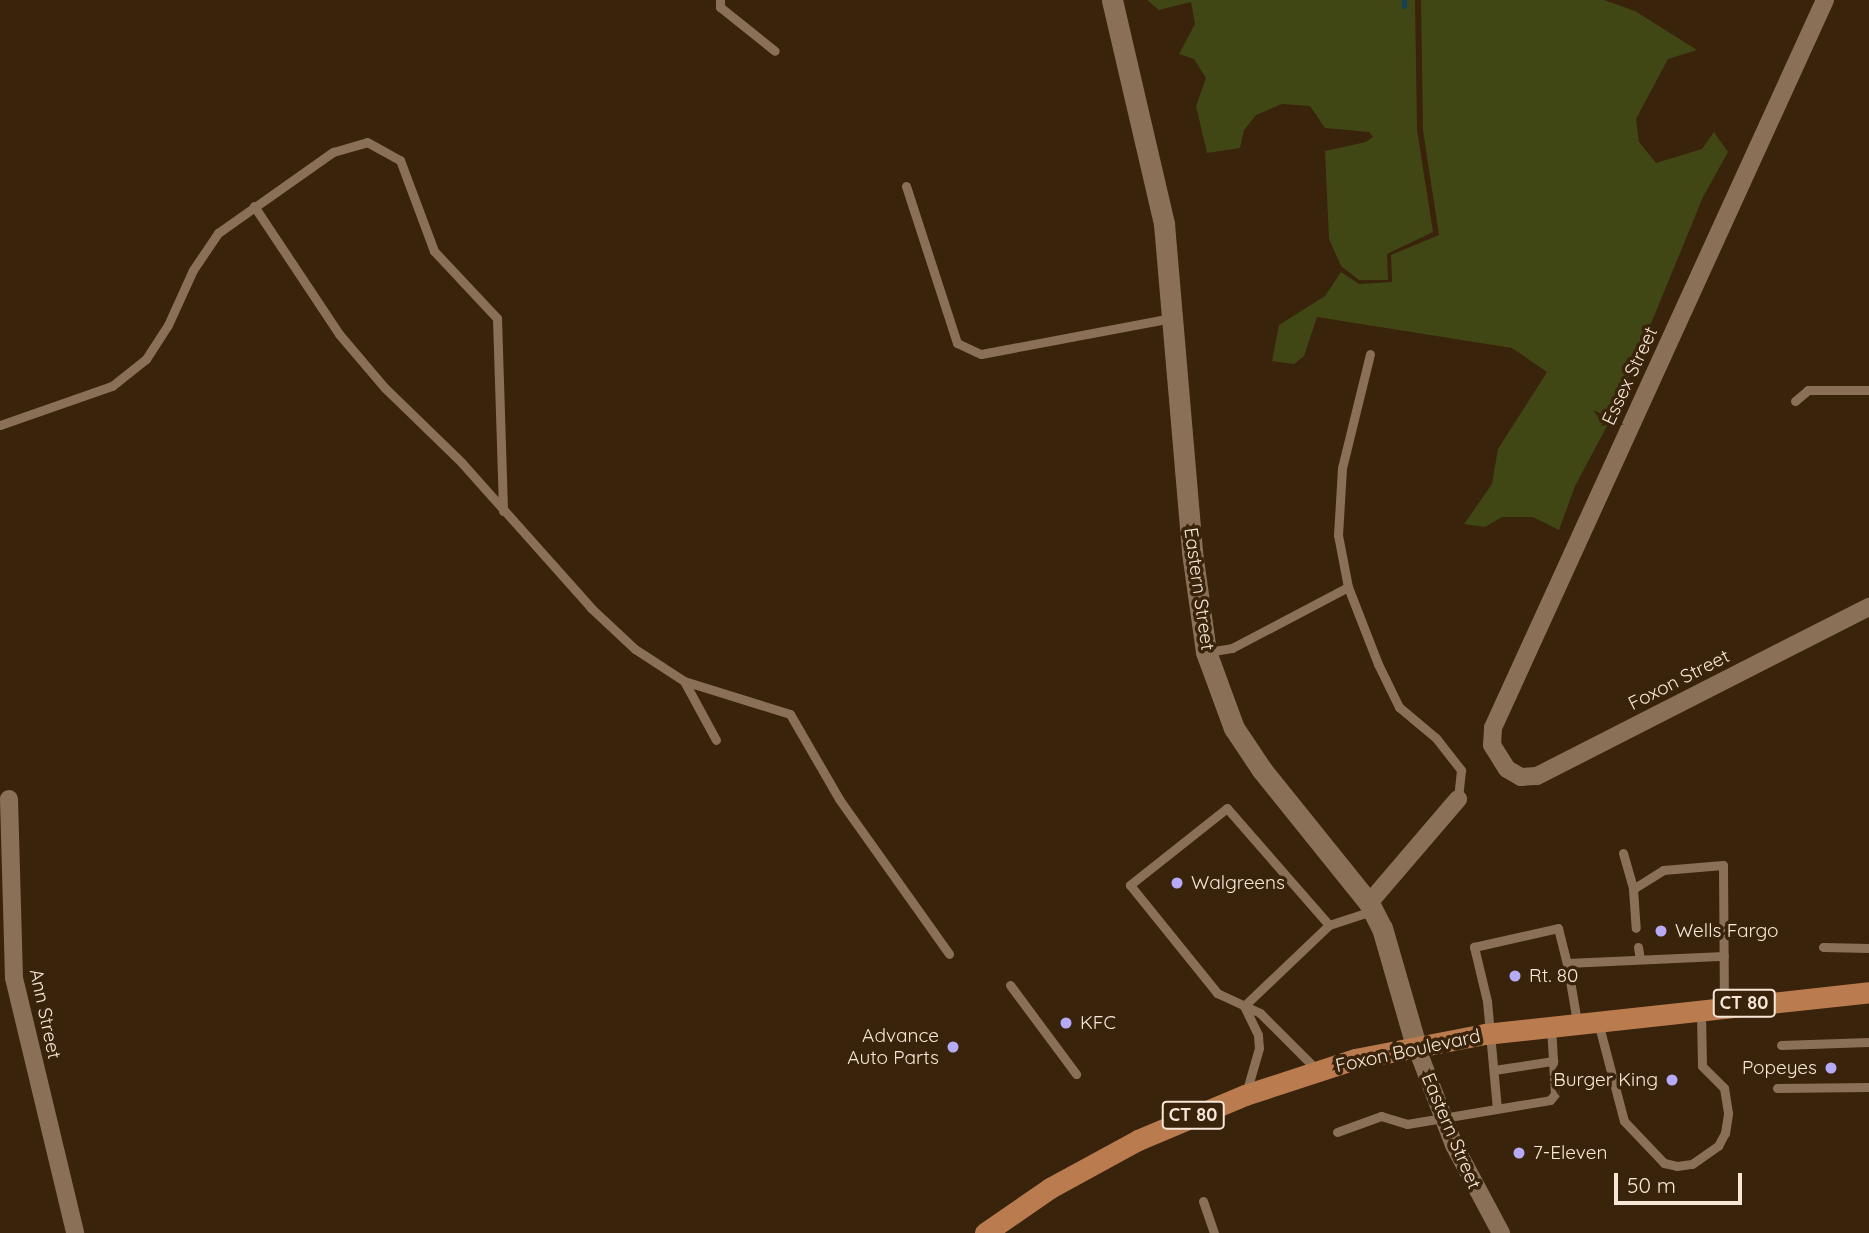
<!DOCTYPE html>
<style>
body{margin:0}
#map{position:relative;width:1869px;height:1233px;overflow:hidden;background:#39230b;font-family:Quicksand,sans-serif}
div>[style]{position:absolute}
.green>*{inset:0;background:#414714}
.stream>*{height:5px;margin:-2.5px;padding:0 2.5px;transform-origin:2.5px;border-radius:2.5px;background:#144356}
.service>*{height:9px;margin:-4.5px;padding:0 4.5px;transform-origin:4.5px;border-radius:4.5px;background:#8a7057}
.minor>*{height:18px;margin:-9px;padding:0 9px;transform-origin:9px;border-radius:9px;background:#8a7057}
.tertiary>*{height:21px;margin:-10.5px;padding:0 10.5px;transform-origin:10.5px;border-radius:10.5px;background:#8a7057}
.primary>*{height:21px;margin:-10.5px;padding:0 10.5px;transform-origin:10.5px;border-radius:10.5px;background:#ba7b4f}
.dots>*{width:19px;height:19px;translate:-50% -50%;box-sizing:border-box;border:4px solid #39230b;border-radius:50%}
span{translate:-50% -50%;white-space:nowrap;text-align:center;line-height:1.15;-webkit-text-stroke:7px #39230b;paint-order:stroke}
.shield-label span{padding:2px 5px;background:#39230b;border:2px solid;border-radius:5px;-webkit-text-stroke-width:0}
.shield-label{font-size:18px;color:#f6e7d9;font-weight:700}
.street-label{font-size:19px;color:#f6e7d9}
.poi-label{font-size:19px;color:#f6e7d9}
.left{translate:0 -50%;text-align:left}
.right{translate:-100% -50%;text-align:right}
.scale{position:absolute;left:1614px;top:1173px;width:128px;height:32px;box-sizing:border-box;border:4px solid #f6e7d9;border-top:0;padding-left:9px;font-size:21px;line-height:24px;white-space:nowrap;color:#f6e7d9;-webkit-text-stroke:5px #39230b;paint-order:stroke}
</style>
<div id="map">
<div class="green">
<div style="clip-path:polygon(1147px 0,1415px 0,1417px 130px,1433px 232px,1387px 254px,1388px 280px,1359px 280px,1341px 266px,1329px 239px,1325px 151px,1366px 142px,1373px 137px,1369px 132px,1325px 128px,1310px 106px,1282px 104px,1256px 115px,1244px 130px,1240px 148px,1207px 153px,1196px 106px,1206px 78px,1194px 59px,1179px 54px,1195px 24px,1191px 2px,1159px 10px)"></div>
<div style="clip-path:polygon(1421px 0,1604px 0,1635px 11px,1697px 50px,1668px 59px,1636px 119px,1639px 142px,1656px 163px,1702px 149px,1714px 132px,1728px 152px,1703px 197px,1615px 411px,1575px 486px,1559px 530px,1533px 517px,1502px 517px,1485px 527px,1464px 524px,1492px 484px,1498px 449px,1547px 372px,1512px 348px,1317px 317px,1304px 356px,1294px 364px,1272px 361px,1279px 325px,1325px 296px,1341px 272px,1359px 284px,1392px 282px,1391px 255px,1439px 235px,1423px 130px)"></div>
</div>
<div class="stream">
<div style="left:1404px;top:0;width:6px;rotate:90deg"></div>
</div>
<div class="service">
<div style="left:720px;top:0;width:7px;rotate:90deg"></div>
<div style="left:720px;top:7px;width:70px;rotate:38.7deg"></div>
<div style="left:906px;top:186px;width:165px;rotate:72deg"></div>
<div style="left:957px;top:343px;width:26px;rotate:25deg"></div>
<div style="left:981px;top:354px;width:194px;rotate:-10.7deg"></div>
<div style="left:254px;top:206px;width:154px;rotate:56.4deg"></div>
<div style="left:339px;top:334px;width:71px;rotate:49.6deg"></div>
<div style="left:385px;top:388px;width:107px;rotate:44.2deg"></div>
<div style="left:462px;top:463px;width:194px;rotate:48.3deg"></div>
<div style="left:591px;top:608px;width:60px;rotate:43deg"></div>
<div style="left:635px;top:649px;width:59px;rotate:33.1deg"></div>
<div style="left:684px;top:681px;width:111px;rotate:17.3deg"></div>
<div style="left:790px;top:714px;width:98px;rotate:60deg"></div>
<div style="left:839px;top:799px;width:190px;rotate:54.6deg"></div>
<div style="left:1370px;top:354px;width:117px;rotate:103.8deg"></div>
<div style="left:1342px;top:468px;width:67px;rotate:93.4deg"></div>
<div style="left:1338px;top:535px;width:53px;rotate:79.1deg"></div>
<div style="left:1348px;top:587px;width:83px;rotate:68.7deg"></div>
<div style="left:1378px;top:664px;width:48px;rotate:64deg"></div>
<div style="left:1399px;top:707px;width:48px;rotate:40deg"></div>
<div style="left:1436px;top:738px;width:41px;rotate:52deg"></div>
<div style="left:1461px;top:770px;width:29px;rotate:96deg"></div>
<div style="left:1795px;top:401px;width:17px;rotate:-40deg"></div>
<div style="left:1808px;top:390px;width:61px"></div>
<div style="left:0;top:425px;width:119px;rotate:-19.2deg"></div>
<div style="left:112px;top:386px;width:43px;rotate:-38.5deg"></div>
<div style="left:146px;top:359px;width:40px;rotate:-57.1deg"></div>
<div style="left:168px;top:325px;width:60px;rotate:-65.6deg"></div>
<div style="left:193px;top:270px;width:45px;rotate:-56deg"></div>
<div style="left:218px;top:233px;width:141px;rotate:-35.2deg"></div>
<div style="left:333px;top:152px;width:35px;rotate:-16deg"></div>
<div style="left:367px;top:142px;width:38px;rotate:29deg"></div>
<div style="left:400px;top:160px;width:97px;rotate:69.5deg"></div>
<div style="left:434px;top:251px;width:92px;rotate:46.8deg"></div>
<div style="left:497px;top:318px;width:193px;rotate:88.2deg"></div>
<div style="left:1207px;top:652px;width:25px;rotate:-9deg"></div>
<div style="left:1232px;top:648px;width:131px;rotate:-27.7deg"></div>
<div style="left:684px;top:681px;width:67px;rotate:61.5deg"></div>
<div style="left:1623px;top:853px;width:37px;rotate:74deg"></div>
<div style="left:1633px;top:889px;width:39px;rotate:86deg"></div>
<div style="left:1633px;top:889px;width:36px;rotate:-32deg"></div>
<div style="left:1663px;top:870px;width:60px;rotate:-4.8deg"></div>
<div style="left:1723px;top:865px;width:140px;rotate:89.6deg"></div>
<div style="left:1329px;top:925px;width:45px;rotate:-18deg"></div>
<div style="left:1638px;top:947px;width:12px;rotate:81deg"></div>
<div style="left:1823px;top:947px;width:46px;rotate:1.2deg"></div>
<div style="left:1010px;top:985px;width:111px;rotate:53.4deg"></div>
<div style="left:1244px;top:1006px;width:117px;rotate:-43.6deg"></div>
<div style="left:1329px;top:925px;width:155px;rotate:-131.1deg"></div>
<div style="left:1227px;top:808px;width:124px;rotate:141.6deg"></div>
<div style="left:1130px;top:885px;width:139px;rotate:51.1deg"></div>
<div style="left:1217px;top:993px;width:47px;rotate:24.9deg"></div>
<div style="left:1260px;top:1013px;width:81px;rotate:45deg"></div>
<div style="left:1244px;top:1006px;width:32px;rotate:64deg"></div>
<div style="left:1258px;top:1035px;width:13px;rotate:86deg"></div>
<div style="left:1259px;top:1048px;width:47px;rotate:106.1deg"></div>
<div style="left:1577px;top:1022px;width:60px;rotate:-99.6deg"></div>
<div style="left:1567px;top:963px;width:157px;rotate:-2.6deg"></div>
<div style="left:1598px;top:1022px;width:102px;rotate:75.3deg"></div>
<div style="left:1624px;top:1121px;width:58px;rotate:46.4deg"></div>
<div style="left:1664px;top:1163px;width:13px;rotate:13deg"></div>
<div style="left:1677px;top:1166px;width:15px;rotate:-8deg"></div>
<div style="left:1692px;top:1164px;width:32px;rotate:-35deg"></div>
<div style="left:1718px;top:1146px;width:15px;rotate:-62deg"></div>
<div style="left:1725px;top:1133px;width:20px;rotate:-81deg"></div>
<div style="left:1728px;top:1113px;width:25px;rotate:-99deg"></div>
<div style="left:1724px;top:1088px;width:31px;rotate:-135deg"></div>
<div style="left:1702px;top:1066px;width:54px;rotate:-91.1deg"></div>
<div style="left:1781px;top:1045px;width:88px;rotate:-2deg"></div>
<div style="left:1494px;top:1070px;width:60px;rotate:-8.7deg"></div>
<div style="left:1777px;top:1088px;width:92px;rotate:-0.6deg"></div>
<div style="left:1497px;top:1109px;width:108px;rotate:-95.3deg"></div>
<div style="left:1487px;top:1001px;width:56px;rotate:-103.5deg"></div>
<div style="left:1474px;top:947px;width:86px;rotate:-12.7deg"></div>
<div style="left:1558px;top:928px;width:36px;rotate:76deg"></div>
<div style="left:1337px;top:1132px;width:47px;rotate:-20deg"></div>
<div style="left:1381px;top:1116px;width:27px;rotate:17deg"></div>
<div style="left:1407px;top:1124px;width:145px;rotate:-9.5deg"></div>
<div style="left:1550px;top:1100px;width:8px;rotate:-50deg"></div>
<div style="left:1555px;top:1094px;width:68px;rotate:-93.4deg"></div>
<div style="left:1203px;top:1201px;width:34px;rotate:71deg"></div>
</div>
<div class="minor">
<div style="left:1825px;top:0;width:800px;rotate:114.52deg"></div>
<div style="left:1493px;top:728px;width:17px;rotate:93deg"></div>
<div style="left:1492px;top:745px;width:28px;rotate:58deg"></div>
<div style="left:1507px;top:769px;width:16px;rotate:30deg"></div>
<div style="left:1521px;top:777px;width:16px;rotate:-4deg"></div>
<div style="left:1537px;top:776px;width:373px;rotate:-27deg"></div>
<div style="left:9px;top:799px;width:179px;rotate:88.4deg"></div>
<div style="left:14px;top:978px;width:262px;rotate:76.5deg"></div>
<div style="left:1369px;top:903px;width:137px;rotate:-49.4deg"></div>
<div style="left:1416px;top:1046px;width:106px;rotate:69deg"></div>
<div style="left:1454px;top:1145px;width:100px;rotate:61.9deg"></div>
</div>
<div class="tertiary">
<div style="left:1112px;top:0;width:230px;rotate:76.9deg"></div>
<div style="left:1164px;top:224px;width:329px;rotate:85.1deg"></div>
<div style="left:1192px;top:552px;width:101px;rotate:82deg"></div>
<div style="left:1206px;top:652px;width:81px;rotate:69.8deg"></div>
<div style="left:1234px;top:728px;width:50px;rotate:56.3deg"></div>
<div style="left:1262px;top:770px;width:171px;rotate:51.2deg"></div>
<div style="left:1369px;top:903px;width:28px;rotate:63deg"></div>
<div style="left:1382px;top:928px;width:123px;rotate:73.9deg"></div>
</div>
<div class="primary">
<div style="left:985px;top:1233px;width:79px;rotate:-34.7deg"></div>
<div style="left:1050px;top:1188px;width:100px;rotate:-28.6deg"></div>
<div style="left:1138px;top:1140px;width:116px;rotate:-22.8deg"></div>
<div style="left:1245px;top:1095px;width:116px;rotate:-18.1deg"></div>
<div style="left:1355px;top:1059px;width:132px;rotate:-10.9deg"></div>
<div style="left:1485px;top:1034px;width:386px;rotate:-6.2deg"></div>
</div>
<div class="dots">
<div style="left:1177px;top:883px;background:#b7abf8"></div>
<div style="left:1661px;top:931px;background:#b7abf8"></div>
<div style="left:1515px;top:976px;background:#b7abf8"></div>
<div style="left:1066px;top:1023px;background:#b7abf8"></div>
<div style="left:953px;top:1047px;background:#b7abf8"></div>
<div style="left:1831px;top:1068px;background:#b7abf8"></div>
<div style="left:1672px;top:1080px;background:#b7abf8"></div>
<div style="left:1519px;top:1153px;background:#b7abf8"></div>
</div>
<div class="shield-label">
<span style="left:1744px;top:1003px">CT 80</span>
<span style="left:1193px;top:1115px">CT 80</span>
</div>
<div class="street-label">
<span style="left:1630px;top:376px;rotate:-65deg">Essex Street</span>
<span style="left:1199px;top:589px;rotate:82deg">Eastern Street</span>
<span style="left:1679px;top:680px;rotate:-27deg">Foxon Street</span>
<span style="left:45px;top:1014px;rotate:78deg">Ann Street</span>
<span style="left:1408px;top:1051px;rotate:-12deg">Foxon Boulevard</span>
<span style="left:1451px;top:1131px;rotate:67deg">Eastern Street</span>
</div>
<div class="poi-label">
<span class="left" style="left:1191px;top:883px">Walgreens</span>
<span class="left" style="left:1675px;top:931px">Wells Fargo</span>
<span class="left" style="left:1529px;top:976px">Rt. 80</span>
<span class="left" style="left:1080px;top:1023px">KFC</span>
<span class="right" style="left:939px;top:1047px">Advance<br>Auto Parts</span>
<span class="right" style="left:1817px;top:1068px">Popeyes</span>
<span class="right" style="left:1658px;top:1080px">Burger King</span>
<span class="left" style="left:1533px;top:1153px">7-Eleven</span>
</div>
<div class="scale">50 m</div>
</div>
